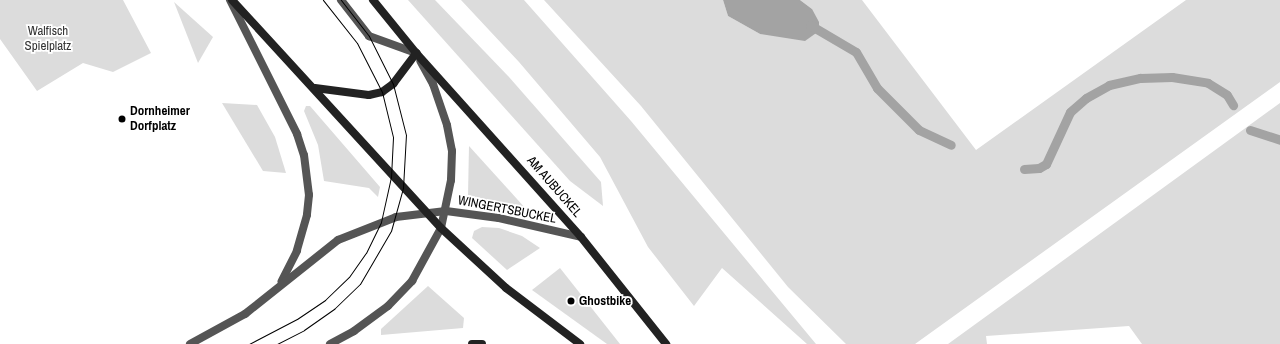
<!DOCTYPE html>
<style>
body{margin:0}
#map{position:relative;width:1280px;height:344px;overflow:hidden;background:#fff;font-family:"Archivo Narrow",sans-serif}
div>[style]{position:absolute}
.green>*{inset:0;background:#dcdcdc}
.water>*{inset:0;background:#a3a3a3}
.stream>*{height:9px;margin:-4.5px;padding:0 4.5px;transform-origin:4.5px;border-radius:4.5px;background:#a3a3a3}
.service>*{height:8px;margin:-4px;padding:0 4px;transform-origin:4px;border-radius:4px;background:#555}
.tertiary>*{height:8px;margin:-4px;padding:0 4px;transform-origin:4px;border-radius:4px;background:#555}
.secondary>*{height:8px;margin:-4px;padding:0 4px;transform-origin:4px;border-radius:4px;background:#222}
.tram>*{height:1px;margin:-0.5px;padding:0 0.5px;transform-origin:0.5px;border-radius:0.5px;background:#000}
.dots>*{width:11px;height:11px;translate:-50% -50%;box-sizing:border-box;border:2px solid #fff;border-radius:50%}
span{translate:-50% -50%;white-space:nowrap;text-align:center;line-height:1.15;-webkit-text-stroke:3.5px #fff;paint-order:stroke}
.park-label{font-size:13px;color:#333}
.poi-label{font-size:13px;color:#000;font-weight:700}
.left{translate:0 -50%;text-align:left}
.street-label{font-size:13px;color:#000}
</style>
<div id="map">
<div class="green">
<div style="clip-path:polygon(0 0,123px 0,151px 53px,113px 72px,83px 63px,37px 91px,0 39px)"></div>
<div style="clip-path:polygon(408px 0,435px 0,509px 77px,601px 182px,603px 206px,570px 181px)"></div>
<div style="clip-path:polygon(461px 0,524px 0,631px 121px,816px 344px,807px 344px,722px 268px,694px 306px,648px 247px,600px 157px,519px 62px)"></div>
<div style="clip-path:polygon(544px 0,723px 0,728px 16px,760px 34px,812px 9px,800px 0,862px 0,976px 150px,1186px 0,1280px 0,1280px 82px,915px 344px,846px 344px,788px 287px,641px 106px)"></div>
<div style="clip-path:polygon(174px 2px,213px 37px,198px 63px)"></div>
<div style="clip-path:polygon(222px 103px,257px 105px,275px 137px,286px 173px,263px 171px)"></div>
<div style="clip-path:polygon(1280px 103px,1280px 344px,1142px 344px,1129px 326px,986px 336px,987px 344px,948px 344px)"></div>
<div style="clip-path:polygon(306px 106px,310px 106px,380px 187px,378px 197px,369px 188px,324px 181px,318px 145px,304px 111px)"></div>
<div style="clip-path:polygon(469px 146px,526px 209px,468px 195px)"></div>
<div style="clip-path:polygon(482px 227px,499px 228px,522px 236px,540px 248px,507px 270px,472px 238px,474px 231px)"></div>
<div style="clip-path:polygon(560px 268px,620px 344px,607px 344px,532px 290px)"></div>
<div style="clip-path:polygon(428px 286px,464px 318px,463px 328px,381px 335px,381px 329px)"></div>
</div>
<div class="water">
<div style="clip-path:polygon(723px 0,800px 0,812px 9px,819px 22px,819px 31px,805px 41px,760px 34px,728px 16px)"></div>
</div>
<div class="stream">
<div style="left:810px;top:25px;width:53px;rotate:30.4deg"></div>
<div style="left:856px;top:52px;width:42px;rotate:59.7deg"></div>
<div style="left:877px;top:88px;width:59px;rotate:45deg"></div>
<div style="left:919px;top:130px;width:35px;rotate:25deg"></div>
<div style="left:1250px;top:130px;width:32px;rotate:18deg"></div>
<div style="left:1024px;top:169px;width:15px;rotate:-4deg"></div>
<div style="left:1039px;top:168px;width:8px;rotate:-30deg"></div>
<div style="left:1046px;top:164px;width:57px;rotate:-65.2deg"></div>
<div style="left:1070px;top:112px;width:21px;rotate:-41deg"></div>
<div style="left:1086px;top:98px;width:26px;rotate:-29deg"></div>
<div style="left:1109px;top:85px;width:32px;rotate:-13deg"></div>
<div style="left:1140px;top:78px;width:32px;rotate:-2deg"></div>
<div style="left:1172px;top:77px;width:36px;rotate:9deg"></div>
<div style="left:1208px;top:83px;width:22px;rotate:32deg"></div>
<div style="left:1227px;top:95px;width:12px;rotate:59deg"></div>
</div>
<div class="service">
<div style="left:341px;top:0;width:46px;rotate:52.1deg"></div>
<div style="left:369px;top:36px;width:50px;rotate:19.9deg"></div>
</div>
<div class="tertiary">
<div style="left:230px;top:0;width:150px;rotate:63.4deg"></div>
<div style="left:297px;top:134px;width:22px;rotate:72deg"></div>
<div style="left:304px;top:155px;width:40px;rotate:82.9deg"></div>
<div style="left:309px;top:195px;width:20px;rotate:96deg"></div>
<div style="left:307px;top:215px;width:37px;rotate:106deg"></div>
<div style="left:297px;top:251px;width:34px;rotate:117deg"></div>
<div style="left:190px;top:344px;width:63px;rotate:-28.6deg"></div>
<div style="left:245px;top:314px;width:119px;rotate:-38.5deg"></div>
<div style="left:338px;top:240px;width:62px;rotate:-21.6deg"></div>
<div style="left:396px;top:217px;width:50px;rotate:-6.8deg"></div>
<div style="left:446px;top:211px;width:53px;rotate:7.5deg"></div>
<div style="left:499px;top:218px;width:84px;rotate:13deg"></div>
<div style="left:330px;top:344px;width:27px;rotate:-28deg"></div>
<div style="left:354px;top:331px;width:42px;rotate:-36.3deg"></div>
<div style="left:388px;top:306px;width:35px;rotate:-46deg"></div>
<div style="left:412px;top:281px;width:60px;rotate:-61.3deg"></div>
<div style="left:441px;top:228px;width:49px;rotate:-78.2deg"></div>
<div style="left:451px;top:180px;width:29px;rotate:-88deg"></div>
<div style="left:452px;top:151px;width:26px;rotate:-101deg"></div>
<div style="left:447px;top:125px;width:43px;rotate:-108.9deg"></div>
<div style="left:433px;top:84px;width:26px;rotate:-119deg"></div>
</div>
<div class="secondary">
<div style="left:232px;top:0;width:309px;rotate:47.5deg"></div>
<div style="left:441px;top:228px;width:88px;rotate:42.7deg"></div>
<div style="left:506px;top:288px;width:93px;rotate:37.1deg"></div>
<div style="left:373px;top:0;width:68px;rotate:50.9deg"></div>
<div style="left:416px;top:53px;width:247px;rotate:48.1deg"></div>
<div style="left:581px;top:237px;width:137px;rotate:51.5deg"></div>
<div style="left:315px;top:88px;width:54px;rotate:7.4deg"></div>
<div style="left:369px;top:95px;width:13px;rotate:-13deg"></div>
<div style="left:382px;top:92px;width:14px;rotate:-36deg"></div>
<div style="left:393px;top:84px;width:39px;rotate:-53deg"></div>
<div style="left:472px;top:344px;width:10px"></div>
</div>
<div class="tram">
<div style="left:249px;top:344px;width:54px;rotate:-27.5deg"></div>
<div style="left:297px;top:319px;width:34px;rotate:-34deg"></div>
<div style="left:325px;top:300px;width:33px;rotate:-44deg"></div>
<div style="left:349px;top:277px;width:29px;rotate:-55deg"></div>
<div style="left:366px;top:253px;width:34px;rotate:-64deg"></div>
<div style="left:381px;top:222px;width:46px;rotate:-77.5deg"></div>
<div style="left:391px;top:177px;width:40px;rotate:-87.1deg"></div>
<div style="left:393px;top:137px;width:46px;rotate:-103.7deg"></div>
<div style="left:382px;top:92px;width:55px;rotate:-117deg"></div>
<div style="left:357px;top:43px;width:55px;rotate:-128.3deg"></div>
<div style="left:277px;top:344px;width:30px;rotate:-27deg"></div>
<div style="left:304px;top:330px;width:37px;rotate:-35deg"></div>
<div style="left:334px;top:309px;width:36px;rotate:-44deg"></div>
<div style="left:360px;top:284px;width:61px;rotate:-59.7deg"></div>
<div style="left:391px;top:231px;width:45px;rotate:-74.4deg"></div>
<div style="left:403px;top:188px;width:53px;rotate:-86.8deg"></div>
<div style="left:406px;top:135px;width:53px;rotate:-104.3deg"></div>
<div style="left:393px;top:84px;width:54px;rotate:-116.6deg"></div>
<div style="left:369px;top:36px;width:46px;rotate:-127.9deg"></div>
</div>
<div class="dots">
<div style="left:122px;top:119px;background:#000"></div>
<div style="left:571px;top:301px;background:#000"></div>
</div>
<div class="park-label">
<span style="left:48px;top:39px">Walfisch<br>Spielplatz</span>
</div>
<div class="poi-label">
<span class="left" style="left:130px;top:119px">Dornheimer<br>Dorfplatz</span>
<span class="left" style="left:579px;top:301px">Ghostbike</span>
</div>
<div class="street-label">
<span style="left:554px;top:187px;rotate:49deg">AM AUBUCKEL</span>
<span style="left:507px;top:210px;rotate:11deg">WINGERTSBUCKEL</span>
</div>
</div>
